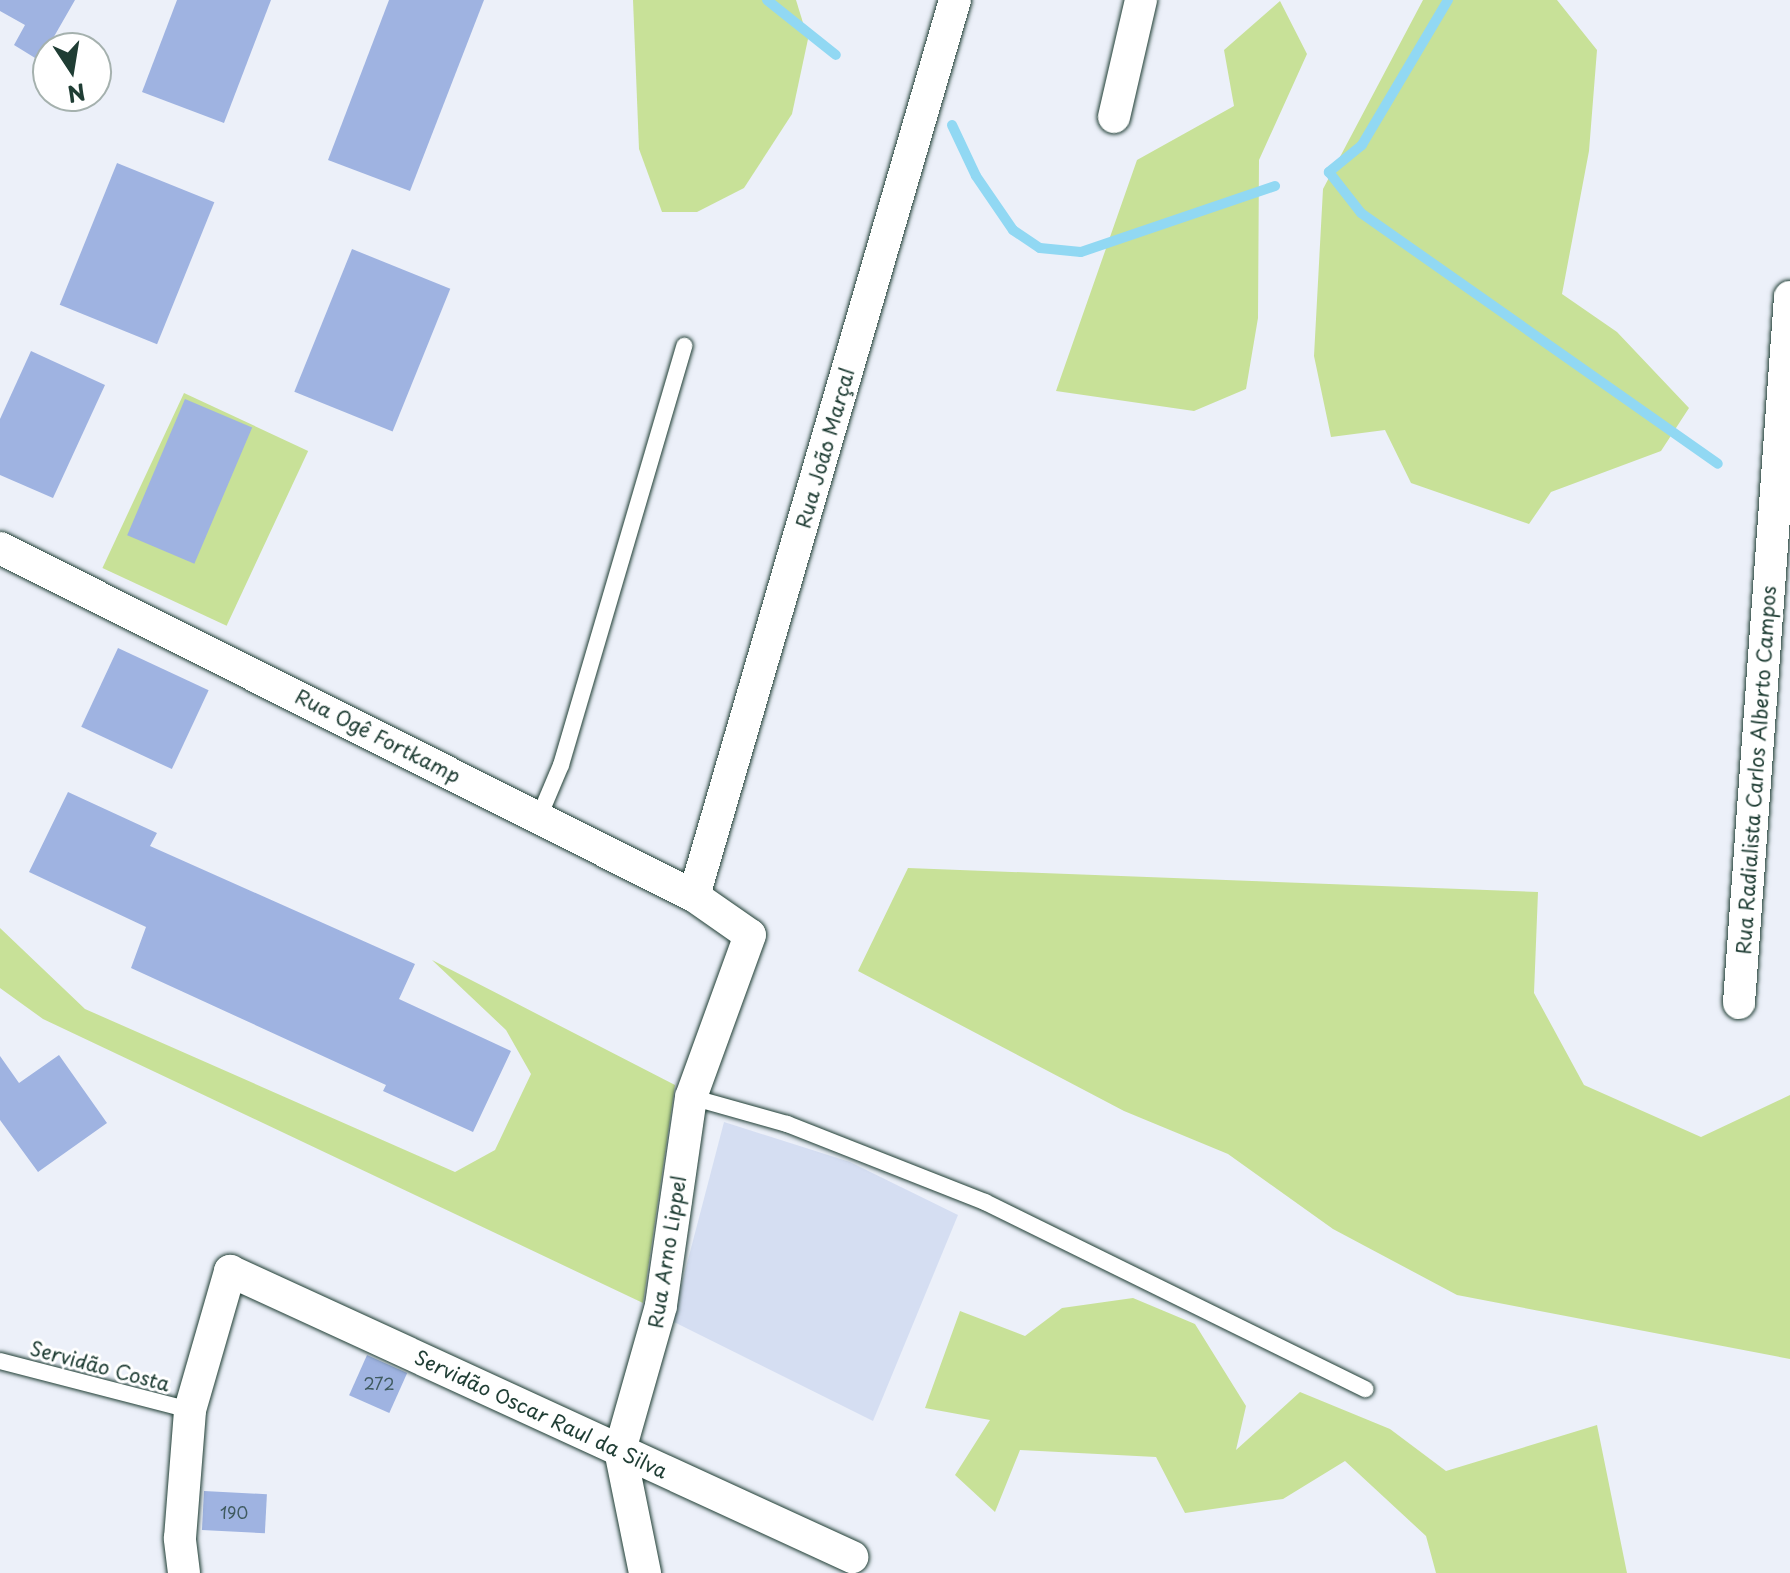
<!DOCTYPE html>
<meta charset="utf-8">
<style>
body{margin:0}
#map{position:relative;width:1790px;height:1573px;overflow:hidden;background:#ecf0f9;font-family:"Playpen Sans",sans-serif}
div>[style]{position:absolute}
.built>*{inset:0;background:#d5def2}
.green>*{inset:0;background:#c8e198;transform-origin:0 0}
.stream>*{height:10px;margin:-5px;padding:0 5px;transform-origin:5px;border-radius:5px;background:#91d8f3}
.building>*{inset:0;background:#9fb3e1;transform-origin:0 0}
.roads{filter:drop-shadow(0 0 2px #1f3d34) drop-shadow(0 0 2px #1f3d34)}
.service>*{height:16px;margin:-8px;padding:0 8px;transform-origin:8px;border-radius:8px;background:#fff}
.minor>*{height:32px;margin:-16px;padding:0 16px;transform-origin:16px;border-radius:16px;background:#fff}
span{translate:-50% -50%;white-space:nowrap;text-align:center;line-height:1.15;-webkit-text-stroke:6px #fff;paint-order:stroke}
.number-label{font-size:16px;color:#3f5a5f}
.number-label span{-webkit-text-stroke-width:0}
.street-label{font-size:20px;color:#1f3d34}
.north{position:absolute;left:32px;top:32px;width:80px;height:80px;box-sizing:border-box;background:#fff;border:2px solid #a5b1ae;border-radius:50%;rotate:168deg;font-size:22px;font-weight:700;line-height:32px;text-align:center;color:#1f3d34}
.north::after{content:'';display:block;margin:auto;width:28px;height:36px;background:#1f3d34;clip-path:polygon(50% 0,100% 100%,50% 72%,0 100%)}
</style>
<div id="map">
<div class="built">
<div style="clip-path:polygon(724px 1122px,850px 1162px,958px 1215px,873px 1421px,672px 1321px)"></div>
</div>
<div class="green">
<div style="clip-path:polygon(633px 0,796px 0,808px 39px,792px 114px,744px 188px,697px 212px,662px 212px,639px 149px)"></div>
<div style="clip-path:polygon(1423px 0,1557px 0,1597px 50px,1589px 151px,1562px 294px,1617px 332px,1689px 408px,1661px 451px,1551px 492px,1529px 524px,1411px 483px,1385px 430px,1331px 437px,1314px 356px,1323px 189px)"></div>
<div style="clip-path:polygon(1280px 1px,1307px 54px,1259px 160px,1258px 318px,1246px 389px,1194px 411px,1056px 391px,1137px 160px,1234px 106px,1224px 50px)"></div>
<div style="left:184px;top:393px;width:137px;height:193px;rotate:25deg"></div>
<div style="clip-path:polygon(908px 868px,1538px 892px,1534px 993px,1584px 1085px,1701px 1137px,1790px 1095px,1790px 1359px,1457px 1295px,1333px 1229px,1228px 1154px,1124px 1111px,858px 971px)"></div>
<div style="clip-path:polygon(0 928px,85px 1009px,455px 1172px,495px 1150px,531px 1074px,506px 1030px,432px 960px,675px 1085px,643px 1303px,43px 1019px,0 988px)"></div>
<div style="clip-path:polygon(1133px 1298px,1195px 1324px,1246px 1406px,1236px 1450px,1300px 1392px,1390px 1429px,1446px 1471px,1597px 1425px,1627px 1573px,1436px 1573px,1426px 1536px,1345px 1461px,1283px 1499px,1185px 1513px,1156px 1457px,1020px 1450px,995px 1512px,955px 1475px,990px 1420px,925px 1408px,960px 1311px,1025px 1336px,1062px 1308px)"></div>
</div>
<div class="stream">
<div style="left:767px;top:0;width:88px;rotate:38.6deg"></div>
<div style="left:1448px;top:0;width:169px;rotate:120.7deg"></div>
<div style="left:1362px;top:145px;width:43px;rotate:140.7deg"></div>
<div style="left:1329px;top:172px;width:52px;rotate:52deg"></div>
<div style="left:1361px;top:213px;width:436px;rotate:35.1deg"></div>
<div style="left:952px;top:125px;width:56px;rotate:64.8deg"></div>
<div style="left:976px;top:176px;width:65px;rotate:55.6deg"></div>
<div style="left:1013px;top:230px;width:32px;rotate:34deg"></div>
<div style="left:1040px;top:248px;width:41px;rotate:5.6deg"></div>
<div style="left:1081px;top:252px;width:205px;rotate:-18.8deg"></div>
</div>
<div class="building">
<div style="clip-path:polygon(0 0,75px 0,40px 61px,14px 45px,25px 25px,0 11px)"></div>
<div style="clip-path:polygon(177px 0,271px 0,224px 123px,142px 92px)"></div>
<div style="clip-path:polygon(389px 0,484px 0,410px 191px,328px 160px)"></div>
<div style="left:117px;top:163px;width:105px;height:153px;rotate:22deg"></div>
<div style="left:352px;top:249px;width:106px;height:154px;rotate:22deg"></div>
<div style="clip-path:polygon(31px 351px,105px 385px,53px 498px,0 475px,0 419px)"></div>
<div style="left:185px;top:399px;width:73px;height:148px;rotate:23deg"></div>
<div style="left:118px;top:648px;width:100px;height:87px;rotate:25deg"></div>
<div style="clip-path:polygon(68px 792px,157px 833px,150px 846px,415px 964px,399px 999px,511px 1051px,473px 1132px,383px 1091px,386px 1085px,131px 968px,146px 927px,29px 872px)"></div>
<div style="clip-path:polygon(59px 1055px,107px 1123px,38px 1172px,0 1120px,0 1056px,19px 1083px)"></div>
<div style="left:367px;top:1355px;width:44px;height:44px;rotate:24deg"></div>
<div style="left:204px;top:1491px;width:63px;height:39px;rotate:3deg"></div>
</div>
<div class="roads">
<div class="service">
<div style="left:539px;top:817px;width:56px;rotate:-67.1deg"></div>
<div style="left:561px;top:765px;width:437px;rotate:-73.6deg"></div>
<div style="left:691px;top:1097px;width:100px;rotate:15.7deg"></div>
<div style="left:787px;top:1124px;width:213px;rotate:21.5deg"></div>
<div style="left:985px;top:1202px;width:424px;rotate:26.2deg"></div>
<div style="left:0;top:1361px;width:196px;rotate:14.5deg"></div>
</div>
<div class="minor">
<div style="left:1114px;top:117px;width:120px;rotate:-77deg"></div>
<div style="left:0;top:548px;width:776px;rotate:26.63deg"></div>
<div style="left:694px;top:896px;width:68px;rotate:34.9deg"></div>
<div style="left:750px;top:935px;width:172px;rotate:110deg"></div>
<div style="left:691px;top:1097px;width:211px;rotate:98.2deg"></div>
<div style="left:661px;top:1306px;width:150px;rotate:105.9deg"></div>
<div style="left:620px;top:1450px;width:126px;rotate:78.5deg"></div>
<div style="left:694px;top:896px;width:933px;rotate:-73.76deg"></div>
<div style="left:1739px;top:1003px;width:708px;rotate:-85.87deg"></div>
<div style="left:184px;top:1573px;width:35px;rotate:-97deg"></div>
<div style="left:180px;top:1538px;width:128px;rotate:-85.5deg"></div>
<div style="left:190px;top:1410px;width:145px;rotate:-73.9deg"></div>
<div style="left:230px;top:1271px;width:685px;rotate:24.69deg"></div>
</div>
</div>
<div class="number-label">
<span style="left:379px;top:1383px">272</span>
<span style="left:234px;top:1512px">190</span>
</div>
<div class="street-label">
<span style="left:825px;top:448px;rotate:-74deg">Rua João Marçal</span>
<span style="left:378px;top:736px;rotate:27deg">Rua Ogê Fortkamp</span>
<span style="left:1756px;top:770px;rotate:-86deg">Rua Radialista Carlos Alberto Campos</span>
<span style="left:667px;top:1252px;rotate:-81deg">Rua Arno Lippel</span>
<span style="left:100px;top:1366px;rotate:15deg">Servidão Costa</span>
<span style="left:541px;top:1414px;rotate:25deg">Servidão Oscar Raul da Silva</span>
</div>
<div class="north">N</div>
</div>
